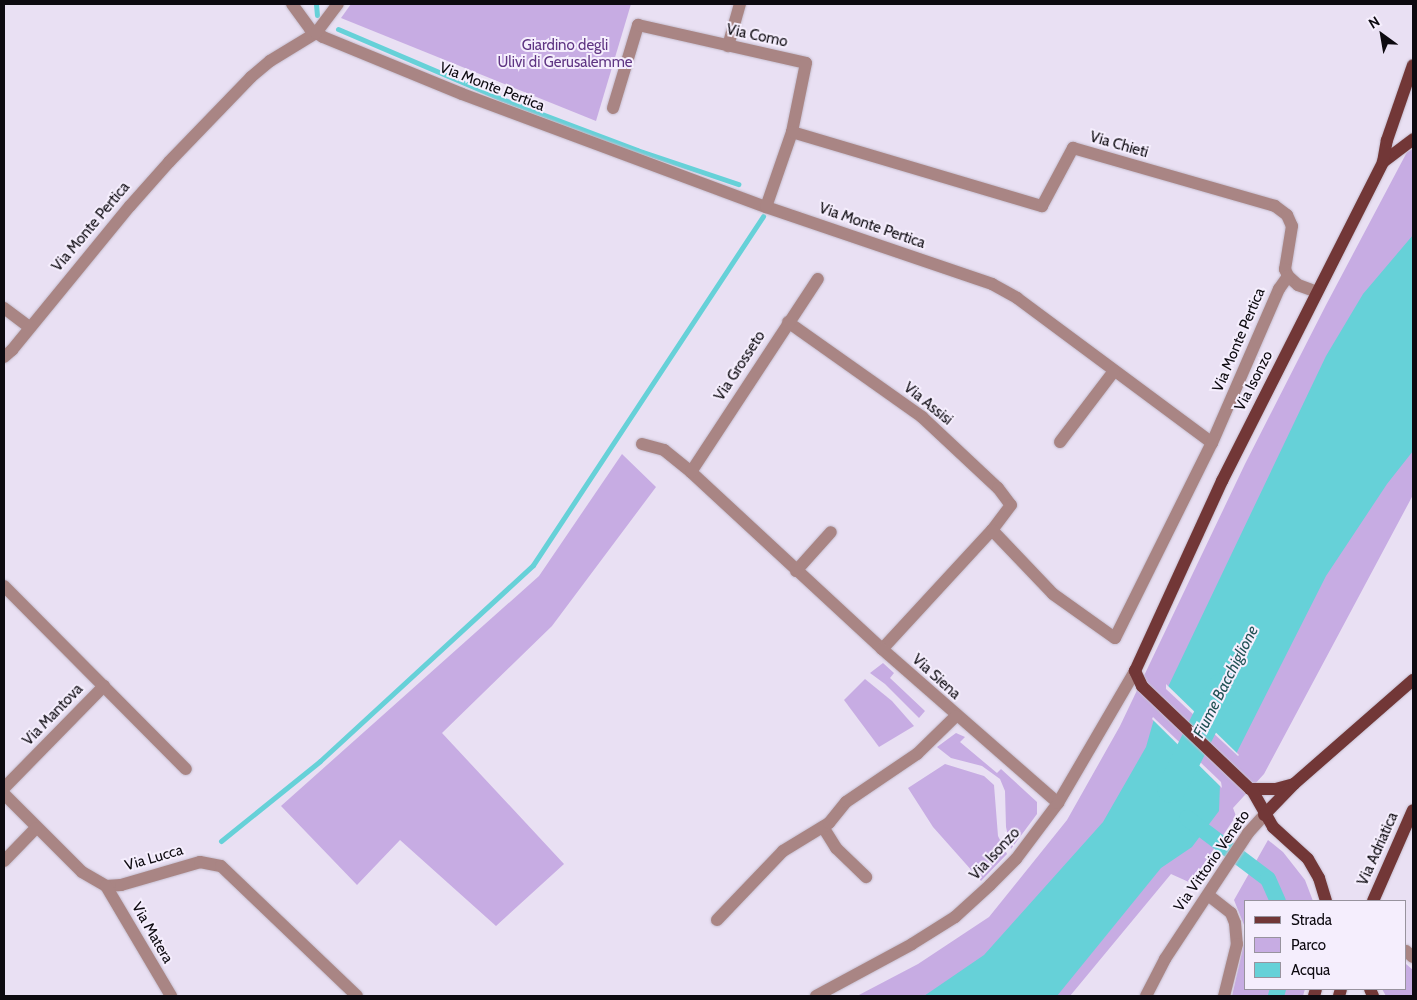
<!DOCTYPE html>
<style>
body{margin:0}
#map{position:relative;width:1417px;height:1000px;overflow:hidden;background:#e9e0f3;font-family:Cabin,sans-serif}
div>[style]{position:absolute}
.green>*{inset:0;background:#c7ace3}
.water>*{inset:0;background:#66d1d8}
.pier>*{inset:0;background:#e9e0f3}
.stream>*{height:5px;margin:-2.5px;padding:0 2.5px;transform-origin:2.5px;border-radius:2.5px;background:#66d1d8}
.canal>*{height:16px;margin:-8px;padding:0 8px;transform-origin:8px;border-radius:8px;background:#66d1d8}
.river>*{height:29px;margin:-14.5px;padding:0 14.5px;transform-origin:14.5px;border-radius:14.5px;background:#66d1d8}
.roads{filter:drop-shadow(0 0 1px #c6becf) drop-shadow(0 0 1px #c6becf)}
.minor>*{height:12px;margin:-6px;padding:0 6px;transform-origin:6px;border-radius:6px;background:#a98584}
.major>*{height:12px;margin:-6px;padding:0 6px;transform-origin:6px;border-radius:6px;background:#723737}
span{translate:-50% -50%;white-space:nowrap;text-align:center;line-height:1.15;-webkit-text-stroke:4px #f5eefd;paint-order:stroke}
.street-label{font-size:15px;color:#0d0a10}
.park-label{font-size:15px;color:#5f3583}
.water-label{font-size:16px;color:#225255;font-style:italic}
.frame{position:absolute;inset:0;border:5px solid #0d0a10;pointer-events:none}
.legend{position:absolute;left:1244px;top:900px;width:162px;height:90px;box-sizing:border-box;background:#f5eefd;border:1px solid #98939e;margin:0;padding:6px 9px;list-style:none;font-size:15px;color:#0d0a10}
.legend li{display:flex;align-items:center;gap:10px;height:25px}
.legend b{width:25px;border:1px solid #98939e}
.north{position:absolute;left:1357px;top:10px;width:50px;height:50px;-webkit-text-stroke:4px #f5eefd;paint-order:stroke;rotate:328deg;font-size:14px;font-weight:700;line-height:20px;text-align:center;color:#0d0a10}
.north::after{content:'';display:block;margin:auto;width:18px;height:22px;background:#0d0a10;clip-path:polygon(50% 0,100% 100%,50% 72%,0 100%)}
</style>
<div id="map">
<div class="green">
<div style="clip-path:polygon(351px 4px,631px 4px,596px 121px,341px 18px)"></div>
<div style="clip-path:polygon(1413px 149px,1413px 495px,1264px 774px,1233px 808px,1236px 816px,1191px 883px,1171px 874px,1070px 996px,857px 996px,918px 964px,989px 917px,1067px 820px,1120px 726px,1245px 464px,1326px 305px,1407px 152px)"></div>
<div style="clip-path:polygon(622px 454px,656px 487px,552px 626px,442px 733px,564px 864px,496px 926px,400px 840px,357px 885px,281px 806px,539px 576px)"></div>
<div style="clip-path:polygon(883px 663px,894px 673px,890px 678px,925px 711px,919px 718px,885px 684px,870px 673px)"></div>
<div style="clip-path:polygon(865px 679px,892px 701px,914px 726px,879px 747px,844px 700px)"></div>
<div style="clip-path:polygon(956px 733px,965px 737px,960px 742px,997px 773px,1001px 769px,1037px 802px,1037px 814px,1011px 849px,1006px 827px,1005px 791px,1000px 779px,982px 766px,951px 758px,937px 747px)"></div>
<div style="clip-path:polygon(945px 764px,984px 776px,994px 785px,998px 836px,1007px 854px,981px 881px,933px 827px,908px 788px)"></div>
<div style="clip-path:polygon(1268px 840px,1283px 852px,1305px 880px,1313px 901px,1246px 901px,1246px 989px,1305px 989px,1303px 996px,1232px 996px,1245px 939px,1244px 925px,1234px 900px)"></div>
<div style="clip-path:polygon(1406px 964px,1413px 970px,1413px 996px,1386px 996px,1382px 989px,1406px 989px)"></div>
</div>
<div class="water">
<div style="clip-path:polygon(1413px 235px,1413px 451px,1387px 484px,1326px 576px,1236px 754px,1168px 687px,1326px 356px,1363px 294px)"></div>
<div style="clip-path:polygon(1154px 719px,1220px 784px,1219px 811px,1192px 847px,1161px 868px,1057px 996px,924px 996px,984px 955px,1103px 822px,1146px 747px)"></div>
</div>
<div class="pier">
<div style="clip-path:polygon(1166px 684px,1239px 755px,1238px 756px,1166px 689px)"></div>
<div style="clip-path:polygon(1153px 717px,1221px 782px,1222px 788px,1152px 719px)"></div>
</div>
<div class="stream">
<div style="left:316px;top:4px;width:11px;rotate:85deg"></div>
<div style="left:338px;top:29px;width:178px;rotate:23.1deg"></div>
<div style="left:502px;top:99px;width:144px;rotate:20.7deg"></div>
<div style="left:637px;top:150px;width:107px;rotate:18.6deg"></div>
<div style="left:221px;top:841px;width:127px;rotate:-38.9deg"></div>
<div style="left:320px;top:761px;width:289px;rotate:-42.6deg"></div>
<div style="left:533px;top:565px;width:418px;rotate:-56.6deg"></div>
</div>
<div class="canal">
<div style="left:1187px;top:818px;width:101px;rotate:37deg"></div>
<div style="left:1268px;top:879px;width:24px;rotate:66deg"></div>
<div style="left:1276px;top:996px;width:7px;rotate:-74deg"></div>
</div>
<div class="river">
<div style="left:1171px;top:788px;width:113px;rotate:-63.2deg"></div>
</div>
<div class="roads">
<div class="minor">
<div style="left:292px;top:4px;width:31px;rotate:54deg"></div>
<div style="left:310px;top:29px;width:15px;rotate:32deg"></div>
<div style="left:323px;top:37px;width:150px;rotate:22.3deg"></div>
<div style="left:462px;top:94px;width:324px;rotate:20.4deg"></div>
<div style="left:766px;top:207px;width:239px;rotate:18.8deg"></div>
<div style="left:992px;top:284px;width:29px;rotate:29deg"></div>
<div style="left:1017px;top:298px;width:243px;rotate:36.6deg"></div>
<div style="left:728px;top:46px;width:44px;rotate:-74.1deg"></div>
<div style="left:613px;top:108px;width:87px;rotate:-73.2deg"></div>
<div style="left:638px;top:25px;width:172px;rotate:12.7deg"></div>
<div style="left:806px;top:63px;width:70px;rotate:101.5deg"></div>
<div style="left:792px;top:132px;width:79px;rotate:109.1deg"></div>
<div style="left:792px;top:132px;width:261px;rotate:16.5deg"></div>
<div style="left:1042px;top:206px;width:66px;rotate:-61.9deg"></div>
<div style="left:1073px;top:148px;width:210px;rotate:16deg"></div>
<div style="left:1275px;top:206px;width:15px;rotate:37deg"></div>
<div style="left:1287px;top:215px;width:12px;rotate:66deg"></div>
<div style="left:1292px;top:226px;width:44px;rotate:99.2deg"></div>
<div style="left:1285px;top:269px;width:8px;rotate:67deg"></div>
<div style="left:1288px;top:276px;width:13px;rotate:42deg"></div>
<div style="left:1298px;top:285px;width:20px;rotate:20deg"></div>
<div style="left:4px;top:308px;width:31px;rotate:37deg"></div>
<div style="left:788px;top:322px;width:164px;rotate:35.3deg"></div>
<div style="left:922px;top:417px;width:104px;rotate:43.1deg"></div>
<div style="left:998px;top:488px;width:21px;rotate:53deg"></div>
<div style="left:1011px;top:505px;width:31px;rotate:127deg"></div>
<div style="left:992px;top:530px;width:162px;rotate:132.7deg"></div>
<div style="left:4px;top:357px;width:11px;rotate:-41deg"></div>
<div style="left:12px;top:350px;width:186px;rotate:-50.7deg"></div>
<div style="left:130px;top:206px;width:59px;rotate:-48.4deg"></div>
<div style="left:169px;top:162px;width:118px;rotate:-46deg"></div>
<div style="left:251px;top:77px;width:25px;rotate:-40deg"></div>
<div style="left:270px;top:61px;width:54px;rotate:-31.3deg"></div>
<div style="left:316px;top:33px;width:36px;rotate:-53deg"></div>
<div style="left:1060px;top:442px;width:89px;rotate:-52.7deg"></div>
<div style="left:642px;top:444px;width:23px;rotate:15deg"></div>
<div style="left:664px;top:450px;width:35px;rotate:39deg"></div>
<div style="left:691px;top:472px;width:260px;rotate:42.8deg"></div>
<div style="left:882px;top:649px;width:234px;rotate:41.2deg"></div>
<div style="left:691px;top:472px;width:231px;rotate:-56.7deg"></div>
<div style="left:992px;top:530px;width:88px;rotate:46.4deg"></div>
<div style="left:1053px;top:594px;width:76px;rotate:35.4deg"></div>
<div style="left:1115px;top:638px;width:218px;rotate:-63.6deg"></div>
<div style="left:1212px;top:443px;width:168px;rotate:-66.5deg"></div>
<div style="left:1279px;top:289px;width:16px;rotate:-55deg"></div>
<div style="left:796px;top:571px;width:52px;rotate:-48.1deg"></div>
<div style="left:4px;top:586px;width:258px;rotate:45.2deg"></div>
<div style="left:4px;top:788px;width:143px;rotate:-45.6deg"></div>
<div style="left:4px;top:794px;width:110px;rotate:45deg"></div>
<div style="left:82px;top:872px;width:28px;rotate:30deg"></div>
<div style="left:106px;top:886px;width:15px;rotate:-4deg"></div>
<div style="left:121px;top:885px;width:82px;rotate:-16.2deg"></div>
<div style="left:200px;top:862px;width:21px;rotate:11deg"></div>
<div style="left:221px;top:866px;width:188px;rotate:43.7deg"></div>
<div style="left:823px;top:827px;width:25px;rotate:58deg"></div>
<div style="left:836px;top:848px;width:42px;rotate:44deg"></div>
<div style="left:4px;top:861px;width:46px;rotate:-45.9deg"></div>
<div style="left:106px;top:886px;width:128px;rotate:59.4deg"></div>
<div style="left:1208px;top:895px;width:29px;rotate:38deg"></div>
<div style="left:1231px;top:913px;width:11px;rotate:68deg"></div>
<div style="left:1235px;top:923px;width:21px;rotate:85deg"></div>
<div style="left:1237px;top:944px;width:54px;rotate:104deg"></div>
<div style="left:717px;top:920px;width:95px;rotate:-46.3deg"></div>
<div style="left:783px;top:851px;width:54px;rotate:-31.3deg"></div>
<div style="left:829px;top:823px;width:27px;rotate:-51deg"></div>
<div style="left:846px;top:802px;width:86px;rotate:-34.1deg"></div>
<div style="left:917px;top:754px;width:54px;rotate:-44.3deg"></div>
<div style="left:1406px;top:951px;width:9px;rotate:41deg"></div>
<div style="left:816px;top:996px;width:109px;rotate:-28.4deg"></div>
<div style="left:912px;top:944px;width:51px;rotate:-32.1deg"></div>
<div style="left:955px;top:917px;width:47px;rotate:-42.4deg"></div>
<div style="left:990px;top:885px;width:37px;rotate:-45deg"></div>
<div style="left:1016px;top:859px;width:70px;rotate:-53.1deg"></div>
<div style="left:1058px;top:803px;width:153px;rotate:-59.7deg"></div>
<div style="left:1146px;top:996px;width:42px;rotate:-62.8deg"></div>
<div style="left:1165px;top:959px;width:151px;rotate:-56.6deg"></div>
<div style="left:1248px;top:833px;width:24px;rotate:-48deg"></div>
</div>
<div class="major">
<div style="left:1383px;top:162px;width:38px;rotate:-37deg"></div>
<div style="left:1294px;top:784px;width:20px;rotate:165deg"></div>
<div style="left:1275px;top:789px;width:25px;rotate:180deg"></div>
<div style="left:1250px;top:789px;width:149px;rotate:-136.4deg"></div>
<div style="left:1142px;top:686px;width:17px;rotate:-115deg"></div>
<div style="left:1135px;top:671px;width:209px;rotate:-65.4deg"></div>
<div style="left:1222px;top:481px;width:357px;rotate:-63.2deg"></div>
<div style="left:1383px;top:162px;width:22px;rotate:-80deg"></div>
<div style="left:1387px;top:140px;width:79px;rotate:-70.9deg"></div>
<div style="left:1252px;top:790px;width:43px;rotate:60.4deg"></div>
<div style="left:1273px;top:827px;width:47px;rotate:42.4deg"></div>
<div style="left:1308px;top:859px;width:22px;rotate:60deg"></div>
<div style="left:1319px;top:878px;width:24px;rotate:73deg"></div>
<div style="left:1264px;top:815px;width:43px;rotate:-45.9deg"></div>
<div style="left:1294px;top:784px;width:158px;rotate:-41.2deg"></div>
<div style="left:1373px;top:901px;width:99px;rotate:-66.3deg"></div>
<div style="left:1370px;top:989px;width:8px;rotate:67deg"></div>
<div style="left:1314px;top:996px;width:7px;rotate:-74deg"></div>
<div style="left:1339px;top:996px;width:7px;rotate:-74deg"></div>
</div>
</div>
<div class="street-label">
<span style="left:757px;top:36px;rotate:12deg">Via Como</span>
<span style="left:492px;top:87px;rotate:21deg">Via Monte Pertica</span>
<span style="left:1119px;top:145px;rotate:16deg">Via Chieti</span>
<span style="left:872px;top:226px;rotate:19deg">Via Monte Pertica</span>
<span style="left:91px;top:227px;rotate:-50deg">Via Monte Pertica</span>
<span style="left:1239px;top:340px;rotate:-67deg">Via Monte Pertica</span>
<span style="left:740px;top:366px;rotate:-57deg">Via Grosseto</span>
<span style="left:1254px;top:381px;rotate:-63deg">Via Isonzo</span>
<span style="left:928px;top:404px;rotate:39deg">Via Assisi</span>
<span style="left:936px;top:677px;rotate:42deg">Via Siena</span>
<span style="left:53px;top:715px;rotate:-46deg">Via Mantova</span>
<span style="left:1378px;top:849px;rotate:-66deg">Via Adriatica</span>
<span style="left:995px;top:854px;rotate:-47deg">Via Isonzo</span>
<span style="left:154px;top:858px;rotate:-16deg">Via Lucca</span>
<span style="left:1212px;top:861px;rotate:-55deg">Via Vittorio Veneto</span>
<span style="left:152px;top:933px;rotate:60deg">Via Matera</span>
</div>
<div class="park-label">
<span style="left:565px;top:54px">Giardino degli<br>Ulivi di Gerusalemme</span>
</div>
<div class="water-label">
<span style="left:1226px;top:682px;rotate:-63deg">Fiume Bacchiglione</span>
</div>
<div class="frame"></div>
<ul class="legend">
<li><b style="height:6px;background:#723737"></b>Strada</li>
<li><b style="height:14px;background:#c7ace3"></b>Parco</li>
<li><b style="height:14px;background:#66d1d8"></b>Acqua</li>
</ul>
<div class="north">N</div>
</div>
